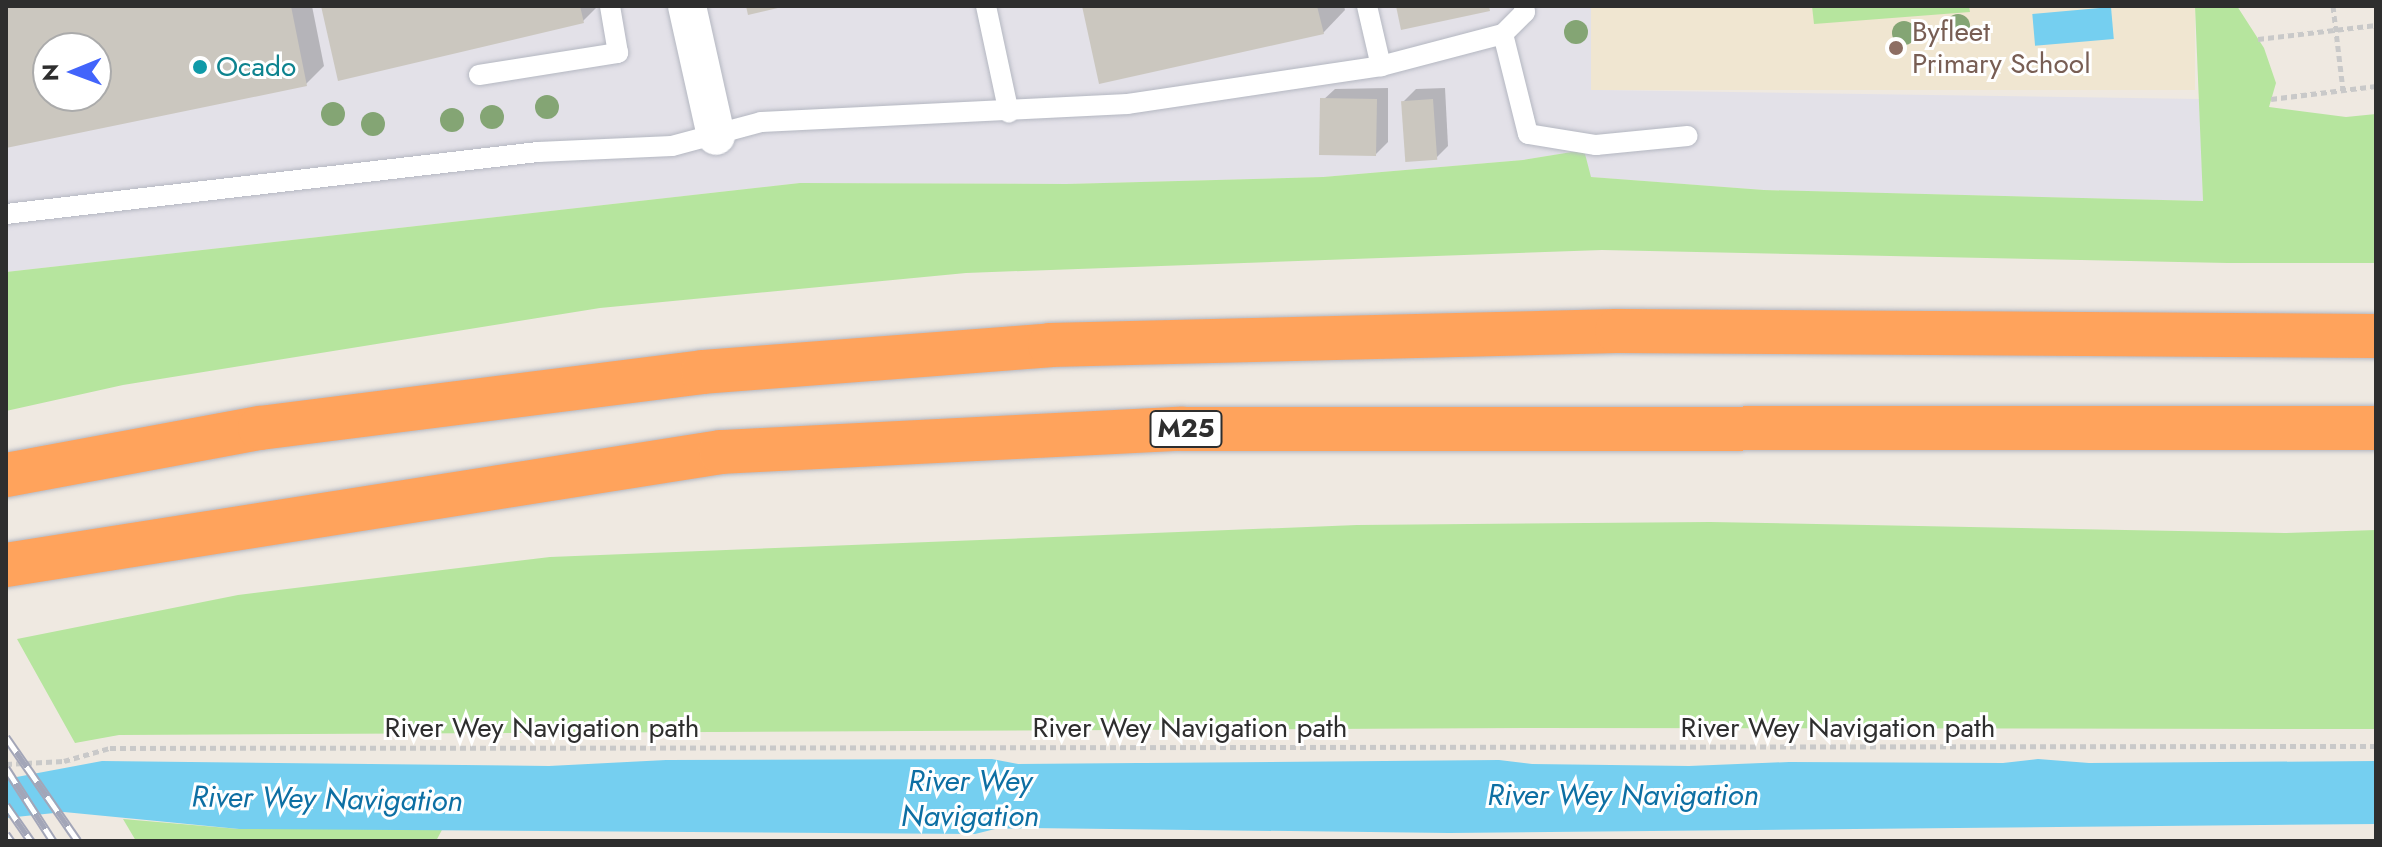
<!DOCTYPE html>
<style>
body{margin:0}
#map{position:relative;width:2382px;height:847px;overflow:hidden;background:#efe9e1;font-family:Jost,sans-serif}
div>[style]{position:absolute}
.industrial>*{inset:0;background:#e3e1e8}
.education>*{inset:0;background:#f0e6d1;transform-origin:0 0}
.green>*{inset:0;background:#b6e59e}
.water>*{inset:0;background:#75cff0;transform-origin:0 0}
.shadow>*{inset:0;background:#0003}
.building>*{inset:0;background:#cbc7bf;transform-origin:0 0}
.path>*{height:5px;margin-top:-2.5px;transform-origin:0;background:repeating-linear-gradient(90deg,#c9c9c9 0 6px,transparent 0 10px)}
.roads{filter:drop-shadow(0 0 2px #b4b7c1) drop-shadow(0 0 2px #b4b7c1)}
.service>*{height:20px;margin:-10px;padding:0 10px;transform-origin:10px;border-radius:10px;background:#fff}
.minor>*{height:38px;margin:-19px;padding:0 19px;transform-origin:19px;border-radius:19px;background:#fff}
.motorway>*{height:44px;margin:-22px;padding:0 22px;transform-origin:22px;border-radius:22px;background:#ffa35c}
.rail>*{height:9px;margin-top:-4.5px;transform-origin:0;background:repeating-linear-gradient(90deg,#fff 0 18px,#a3a6b8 0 36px);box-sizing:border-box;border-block:2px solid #a3a6b8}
.trees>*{width:24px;height:24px;margin:-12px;border-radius:50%;background:#84a574}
.dots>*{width:22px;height:22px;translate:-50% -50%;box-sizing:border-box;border:4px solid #fff;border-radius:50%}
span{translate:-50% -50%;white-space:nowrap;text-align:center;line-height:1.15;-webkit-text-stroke:6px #fff;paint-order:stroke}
.shield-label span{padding:2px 6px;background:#fff;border:2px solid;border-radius:6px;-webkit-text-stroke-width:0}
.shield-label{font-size:26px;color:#2e2e2e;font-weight:700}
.education-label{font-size:28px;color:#785e54}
.left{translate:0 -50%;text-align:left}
.culture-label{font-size:28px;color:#0d838f}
.street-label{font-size:28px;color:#2e2e2e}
.water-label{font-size:30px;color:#0d6fa3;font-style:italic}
.frame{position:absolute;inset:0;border:8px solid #2e2e2e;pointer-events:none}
.north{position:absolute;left:32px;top:32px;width:80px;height:80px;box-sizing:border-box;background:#fff;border:2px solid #ababab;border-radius:50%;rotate:269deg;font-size:22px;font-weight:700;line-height:32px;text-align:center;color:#2e2e2e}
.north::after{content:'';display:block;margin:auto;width:28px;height:36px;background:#4264fb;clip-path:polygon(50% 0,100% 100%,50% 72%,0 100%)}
</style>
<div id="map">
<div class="industrial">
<div style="clip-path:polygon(evenodd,6px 6px,1591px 6px,1601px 90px,2200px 99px,2203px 201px,1764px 190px,1590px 177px,1584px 150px,1523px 160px,1323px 177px,1066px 184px,800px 183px,6px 272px,6px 6px,48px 48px,96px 48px,96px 96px,48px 96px,48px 48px)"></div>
</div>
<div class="education">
<div style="left:1591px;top:6px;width:604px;height:84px"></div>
</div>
<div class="green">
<div style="clip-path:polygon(1812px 6px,1969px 6px,1970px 12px,1814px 24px)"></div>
<div style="clip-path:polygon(2195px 6px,2237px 6px,2264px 48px,2276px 83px,2269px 107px,2346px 117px,2376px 114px,2376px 263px,2228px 263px,1602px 250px,966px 273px,600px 308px,123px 385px,6px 411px,6px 272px,800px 183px,1066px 184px,1323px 177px,1523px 160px,1584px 150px,1591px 177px,1764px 190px,2203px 201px)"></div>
<div style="clip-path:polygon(1710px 522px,2285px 533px,2376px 530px,2376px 729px,1534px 728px,119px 735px,75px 743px,17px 639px,238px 595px,550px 557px,1357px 525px)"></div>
<div style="clip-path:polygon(123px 819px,239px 829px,443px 828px,436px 841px,136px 841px)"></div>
</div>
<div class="water">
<div style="left:2111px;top:7px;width:32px;height:79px;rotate:85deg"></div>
<div style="clip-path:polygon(992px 759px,1018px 764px,1499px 760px,1532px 764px,1689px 766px,1789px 762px,2003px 763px,2038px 759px,2089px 763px,2376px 761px,2376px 824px,1449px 833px,1030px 828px,995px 829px,975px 834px,239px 829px,64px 812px,6px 818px,6px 779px,102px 761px,549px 766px,666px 760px)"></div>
</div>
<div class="shadow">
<div style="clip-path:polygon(evenodd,6px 6px,312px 6px,324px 66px,306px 84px,6px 146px,6px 6px,48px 48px,96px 48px,96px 96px,48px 96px,48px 48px)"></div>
<div style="clip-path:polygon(323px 6px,598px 6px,583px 21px)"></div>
<div style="clip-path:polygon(1084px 6px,1344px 6px,1345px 10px,1323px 33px)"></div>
<div style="clip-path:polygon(1388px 88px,1388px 142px,1376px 154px,1322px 101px,1335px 89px)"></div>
<div style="clip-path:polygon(1445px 88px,1448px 146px,1436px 158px,1403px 102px,1416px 89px)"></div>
</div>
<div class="building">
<div style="clip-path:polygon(evenodd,6px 6px,291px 6px,307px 86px,6px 148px,6px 6px,48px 48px,96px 48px,96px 96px,48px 96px,48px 48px)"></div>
<div style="clip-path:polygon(321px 6px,580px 6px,584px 23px,338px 81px)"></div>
<div style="clip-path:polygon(746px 6px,781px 6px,782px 7px,748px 15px)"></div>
<div style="clip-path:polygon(1082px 6px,1317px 6px,1324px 34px,1099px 84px)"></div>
<div style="clip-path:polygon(1396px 6px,1489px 6px,1490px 11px,1401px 30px)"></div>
<div style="left:1377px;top:99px;width:57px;height:57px;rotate:91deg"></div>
<div style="left:1433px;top:99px;width:61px;height:32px;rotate:86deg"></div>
</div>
<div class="path">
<div style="left:2333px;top:6px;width:85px;rotate:83.2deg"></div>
<div style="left:2258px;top:39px;width:119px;rotate:-6.8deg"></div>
<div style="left:2271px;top:99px;width:106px;rotate:-7.1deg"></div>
<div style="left:6px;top:764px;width:58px;rotate:-3deg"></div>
<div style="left:64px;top:761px;width:48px;rotate:-15.8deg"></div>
<div style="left:110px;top:748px;width:2266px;rotate:-0.05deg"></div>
</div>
<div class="roads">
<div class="service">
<div style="left:986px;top:6px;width:109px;rotate:77.9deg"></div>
<div style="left:1367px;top:6px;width:62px;rotate:76.9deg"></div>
<div style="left:1503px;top:34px;width:103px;rotate:76deg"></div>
<div style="left:1528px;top:134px;width:69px;rotate:9.2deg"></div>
<div style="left:1596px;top:145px;width:92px;rotate:-5.6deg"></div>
<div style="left:479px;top:75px;width:141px;rotate:-9deg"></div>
<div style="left:618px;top:53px;width:48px;rotate:-99.7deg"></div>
<div style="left:6px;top:214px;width:536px;rotate:-6.65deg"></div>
<div style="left:538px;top:152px;width:134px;rotate:-2.6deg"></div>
<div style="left:672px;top:146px;width:92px;rotate:-15.1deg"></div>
<div style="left:761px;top:122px;width:367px;rotate:-2.8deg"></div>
<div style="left:1128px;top:104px;width:256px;rotate:-8.5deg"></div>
<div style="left:1381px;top:66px;width:126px;rotate:-14.7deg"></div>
<div style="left:1503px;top:34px;width:31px;rotate:-45deg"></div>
<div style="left:1525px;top:12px;width:6px;rotate:-99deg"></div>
</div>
<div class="minor">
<div style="left:687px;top:6px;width:133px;rotate:77.4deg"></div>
</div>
<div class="motorway">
<div style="left:6px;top:475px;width:258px;rotate:-10.5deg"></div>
<div style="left:260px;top:428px;width:447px;rotate:-7.2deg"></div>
<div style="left:703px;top:372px;width:348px;rotate:-4.4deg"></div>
<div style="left:1050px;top:345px;width:567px;rotate:-1.41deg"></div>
<div style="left:1617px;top:331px;width:759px;rotate:0.38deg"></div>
<div style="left:6px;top:565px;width:724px;rotate:-8.98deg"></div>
<div style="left:721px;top:452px;width:461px;rotate:-2.9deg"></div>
<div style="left:1181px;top:429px;width:1195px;rotate:-0.05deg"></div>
</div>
</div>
<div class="rail">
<div style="left:6px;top:737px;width:126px;rotate:55.3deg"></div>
<div style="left:6px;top:768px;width:87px;rotate:57.2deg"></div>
<div style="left:6px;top:805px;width:44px;rotate:55.2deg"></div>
<div style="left:6px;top:834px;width:9px;rotate:54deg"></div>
</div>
<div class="trees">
<div style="left:1958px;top:26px"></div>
<div style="left:1576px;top:32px"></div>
<div style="left:1904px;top:33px"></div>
<div style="left:547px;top:107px"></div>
<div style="left:333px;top:114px"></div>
<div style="left:492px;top:117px"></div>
<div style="left:452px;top:120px"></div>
<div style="left:373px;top:124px"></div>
</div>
<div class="dots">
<div style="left:1896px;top:48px;background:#8d6e63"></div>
<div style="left:200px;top:67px;background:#0f9aa8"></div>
</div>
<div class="shield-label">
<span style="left:1186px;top:429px">M25</span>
</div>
<div class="education-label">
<span class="left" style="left:1912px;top:48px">Byfleet<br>Primary School</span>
</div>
<div class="culture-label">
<span class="left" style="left:216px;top:67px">Ocado</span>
</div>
<div class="street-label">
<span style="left:542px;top:728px">River Wey Navigation path</span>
<span style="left:1190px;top:728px">River Wey Navigation path</span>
<span style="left:1838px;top:728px">River Wey Navigation path</span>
</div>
<div class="water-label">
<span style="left:970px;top:798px">River Wey<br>Navigation</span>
<span style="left:1623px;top:795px">River Wey Navigation</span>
<span style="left:327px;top:799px;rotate:1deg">River Wey Navigation</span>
</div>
<div class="frame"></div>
<div class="north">N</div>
</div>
